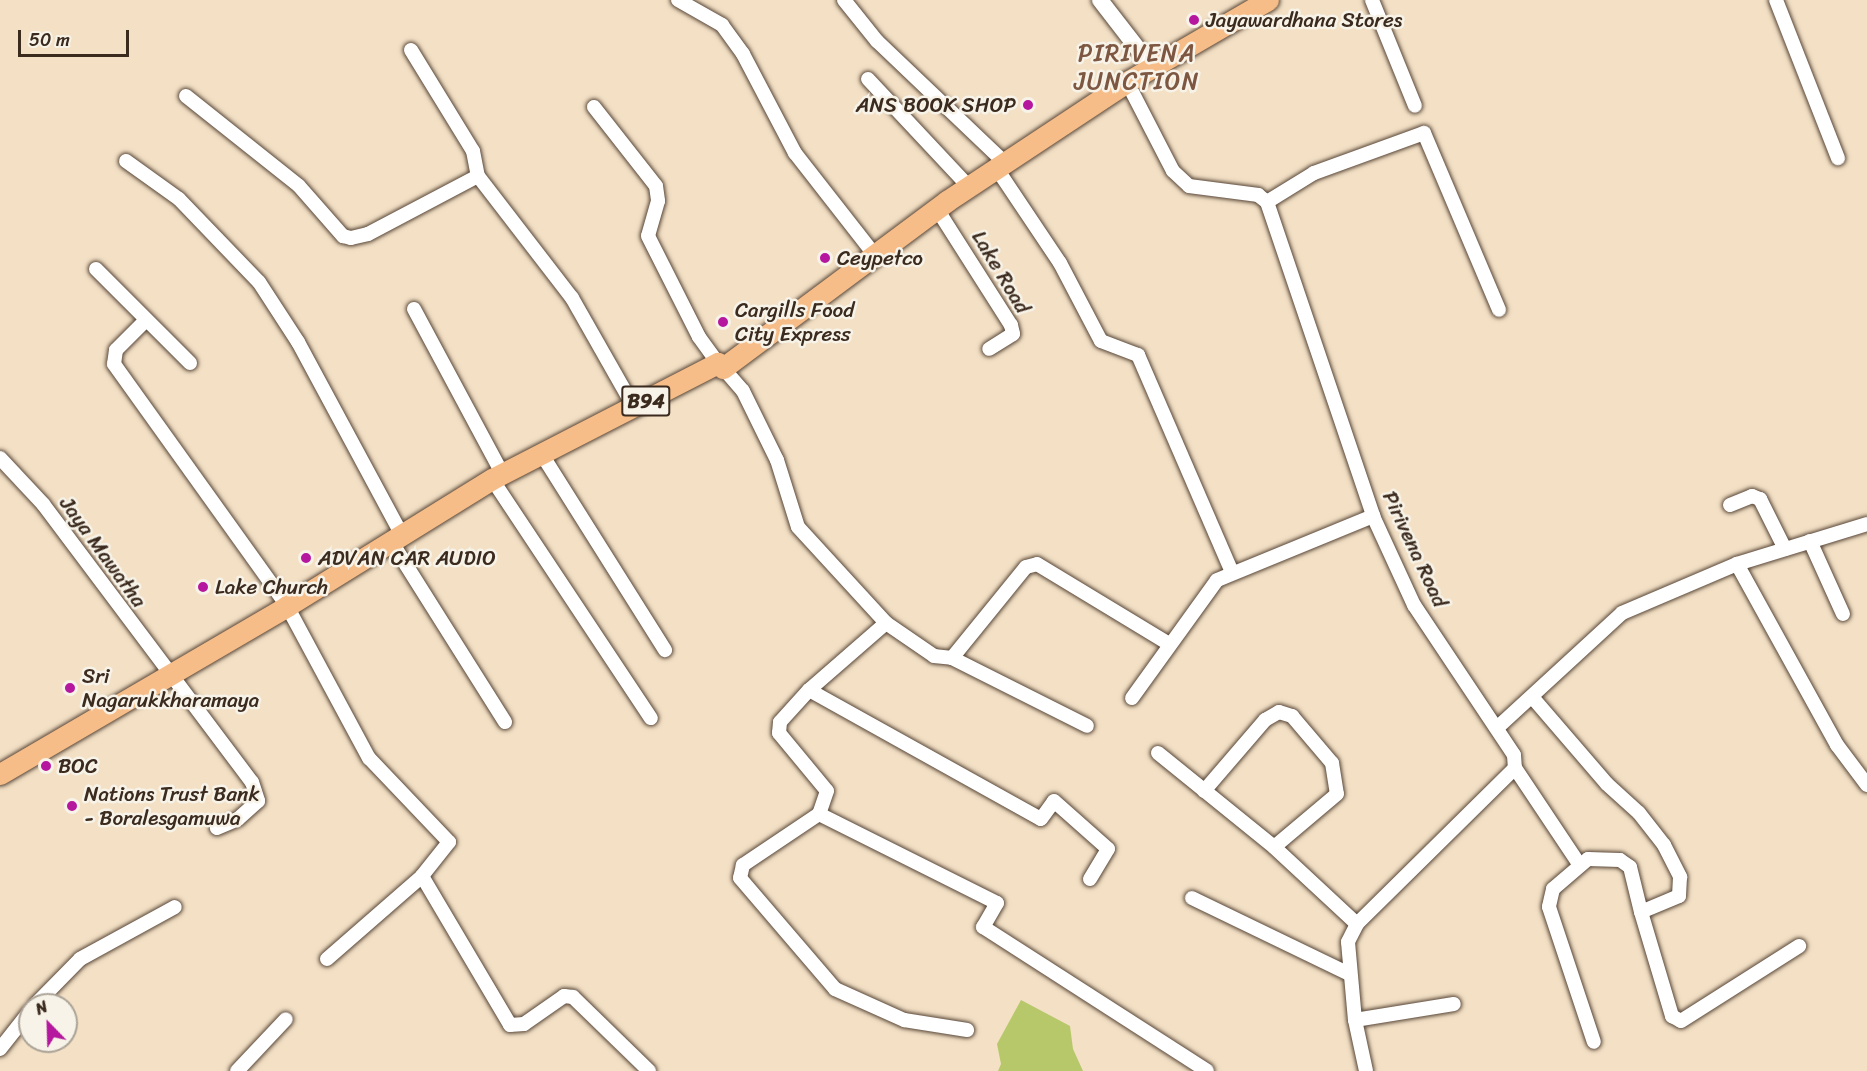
<!DOCTYPE html>
<style>
body{margin:0}
#map{position:relative;width:1867px;height:1071px;overflow:hidden;background:#f3e0c5;font-family:Sriracha,sans-serif}
div>[style]{position:absolute}
.green>*{inset:0;background:#b7c86b}
.roads{filter:drop-shadow(0 0 2px #574537) drop-shadow(0 0 2px #574537)}
.minor>*{height:14px;margin:-7px;padding:0 7px;transform-origin:7px;border-radius:7px;background:#fff}
.tertiary>*{height:16px;margin:-8px;padding:0 8px;transform-origin:8px;border-radius:8px;background:#fff}
.primary>*{height:21px;margin:-10.5px;padding:0 10.5px;transform-origin:10.5px;border-radius:10.5px;background:#f7bd88}
.dots>*{width:16px;height:16px;translate:-50% -50%;box-sizing:border-box;border:3px solid #f7f3e8;border-radius:50%}
span{translate:-50% -50%;white-space:nowrap;text-align:center;line-height:1.15;-webkit-text-stroke:5px #f7f3e8;paint-order:stroke}
.shield-label span{padding:2px 4px;background:#f7f3e8;border:2px solid;border-radius:4px;-webkit-text-stroke-width:0}
.shield-label{font-size:20px;color:#3b2a1e;font-weight:700}
.poi-label{font-size:21px;color:#3b2a1e}
.left{translate:0 -50%;text-align:left}
.right{translate:-100% -50%;text-align:right}
.street-label{font-size:21px;color:#3b2a1e}
.quarter-label{font-size:24px;color:#7d5741;letter-spacing:1.5px}
.north{position:absolute;left:18px;top:993px;width:60px;height:60px;box-sizing:border-box;background:#f7f3e8;border:2px solid #aca397;border-radius:50%;rotate:337deg;font-size:16px;font-weight:700;line-height:24px;text-align:center;color:#3b2a1e}
.north::after{content:'';display:block;margin:auto;width:21px;height:27px;background:#b5179e;clip-path:polygon(50% 0,100% 100%,50% 72%,0 100%)}
.scale{position:absolute;left:18px;top:30px;width:111px;height:27px;box-sizing:border-box;border:3px solid #3b2a1e;border-top:0;padding-left:8px;font-size:18px;line-height:21px;white-space:nowrap;color:#3b2a1e;-webkit-text-stroke:4px #f7f3e8;paint-order:stroke}
</style>
<div id="map">
<div class="green">
<div style="clip-path:polygon(1021px 1000px,1070px 1026px,1073px 1049px,1083px 1071px,998px 1071px,1001px 1064px,997px 1044px)"></div>
</div>
<div class="roads">
<div class="minor">
<div style="left:678px;top:0;width:51px;rotate:29.6deg"></div>
<div style="left:722px;top:25px;width:36px;rotate:54deg"></div>
<div style="left:743px;top:54px;width:112px;rotate:62.3deg"></div>
<div style="left:795px;top:153px;width:128px;rotate:52deg"></div>
<div style="left:844px;top:0;width:53px;rotate:51.2deg"></div>
<div style="left:877px;top:41px;width:177px;rotate:43.6deg"></div>
<div style="left:1372px;top:0;width:114px;rotate:67.9deg"></div>
<div style="left:1776px;top:0;width:170px;rotate:68.6deg"></div>
<div style="left:411px;top:50px;width:119px;rotate:58.5deg"></div>
<div style="left:473px;top:151px;width:25px;rotate:79deg"></div>
<div style="left:478px;top:176px;width:154px;rotate:52.4deg"></div>
<div style="left:572px;top:298px;width:125px;rotate:60.4deg"></div>
<div style="left:868px;top:79px;width:148px;rotate:46.9deg"></div>
<div style="left:1127px;top:82px;width:100px;rotate:62.7deg"></div>
<div style="left:1173px;top:171px;width:22px;rotate:43deg"></div>
<div style="left:1189px;top:186px;width:70px;rotate:7.4deg"></div>
<div style="left:1258px;top:195px;width:11px;rotate:38deg"></div>
<div style="left:1267px;top:202px;width:331px;rotate:71.3deg"></div>
<div style="left:1373px;top:516px;width:98px;rotate:65.3deg"></div>
<div style="left:1414px;top:605px;width:180px;rotate:56.3deg"></div>
<div style="left:1514px;top:755px;width:13px;rotate:86deg"></div>
<div style="left:1515px;top:768px;width:222px;rotate:135.4deg"></div>
<div style="left:1357px;top:924px;width:20px;rotate:117deg"></div>
<div style="left:1348px;top:942px;width:78px;rotate:84.9deg"></div>
<div style="left:1355px;top:1020px;width:52px;rotate:77.8deg"></div>
<div style="left:186px;top:96px;width:144px;rotate:38.5deg"></div>
<div style="left:299px;top:186px;width:67px;rotate:48.7deg"></div>
<div style="left:343px;top:236px;width:8px;rotate:14deg"></div>
<div style="left:351px;top:238px;width:17px;rotate:-13deg"></div>
<div style="left:368px;top:234px;width:124px;rotate:-27.8deg"></div>
<div style="left:594px;top:107px;width:100px;rotate:51.9deg"></div>
<div style="left:656px;top:186px;width:15px;rotate:82deg"></div>
<div style="left:658px;top:201px;width:36px;rotate:106deg"></div>
<div style="left:648px;top:236px;width:113px;rotate:63.2deg"></div>
<div style="left:699px;top:337px;width:32px;rotate:54deg"></div>
<div style="left:126px;top:161px;width:65px;rotate:35.6deg"></div>
<div style="left:179px;top:199px;width:115px;rotate:46.1deg"></div>
<div style="left:259px;top:282px;width:72px;rotate:57deg"></div>
<div style="left:298px;top:342px;width:219px;rotate:61.7deg"></div>
<div style="left:997px;top:169px;width:113px;rotate:56.2deg"></div>
<div style="left:1060px;top:263px;width:88px;rotate:62.3deg"></div>
<div style="left:1101px;top:341px;width:40px;rotate:21deg"></div>
<div style="left:1138px;top:355px;width:236px;rotate:66.6deg"></div>
<div style="left:1267px;top:202px;width:55px;rotate:-31.7deg"></div>
<div style="left:1314px;top:173px;width:117px;rotate:-20deg"></div>
<div style="left:1424px;top:133px;width:192px;rotate:67deg"></div>
<div style="left:937px;top:209px;width:138px;rotate:57.5deg"></div>
<div style="left:1011px;top:325px;width:9px;rotate:77deg"></div>
<div style="left:1013px;top:334px;width:28px;rotate:148deg"></div>
<div style="left:96px;top:269px;width:133px;rotate:45deg"></div>
<div style="left:414px;top:309px;width:186px;rotate:61.8deg"></div>
<div style="left:145px;top:321px;width:41px;rotate:135deg"></div>
<div style="left:116px;top:350px;width:14px;rotate:98deg"></div>
<div style="left:114px;top:364px;width:297px;rotate:54.4deg"></div>
<div style="left:287px;top:606px;width:173px;rotate:61.7deg"></div>
<div style="left:369px;top:758px;width:116px;rotate:46.4deg"></div>
<div style="left:449px;top:842px;width:43px;rotate:128.5deg"></div>
<div style="left:422px;top:876px;width:173px;rotate:59.4deg"></div>
<div style="left:510px;top:1025px;width:14px;rotate:-4deg"></div>
<div style="left:524px;top:1024px;width:49px;rotate:-35deg"></div>
<div style="left:564px;top:996px;width:9px;rotate:6deg"></div>
<div style="left:573px;top:997px;width:106px;rotate:44.2deg"></div>
<div style="left:723px;top:368px;width:30px;rotate:49deg"></div>
<div style="left:743px;top:391px;width:77px;rotate:63.8deg"></div>
<div style="left:777px;top:460px;width:70px;rotate:72.6deg"></div>
<div style="left:798px;top:527px;width:130px;rotate:47.5deg"></div>
<div style="left:886px;top:623px;width:58px;rotate:34.5deg"></div>
<div style="left:934px;top:656px;width:18px;rotate:6deg"></div>
<div style="left:952px;top:658px;width:151px;rotate:26.7deg"></div>
<div style="left:541px;top:453px;width:233px;rotate:57.8deg"></div>
<div style="left:0;top:458px;width:63px;rotate:46.9deg"></div>
<div style="left:43px;top:504px;width:348px;rotate:53.1deg"></div>
<div style="left:252px;top:782px;width:20px;rotate:72deg"></div>
<div style="left:258px;top:801px;width:27px;rotate:138deg"></div>
<div style="left:238px;top:819px;width:23px;rotate:157deg"></div>
<div style="left:492px;top:479px;width:287px;rotate:56.4deg"></div>
<div style="left:1730px;top:505px;width:24px;rotate:-22deg"></div>
<div style="left:1752px;top:496px;width:9px;rotate:21deg"></div>
<div style="left:1760px;top:499px;width:56px;rotate:63.4deg"></div>
<div style="left:391px;top:541px;width:214px;rotate:57.8deg"></div>
<div style="left:1810px;top:541px;width:80px;rotate:65.7deg"></div>
<div style="left:1737px;top:564px;width:207px;rotate:61.1deg"></div>
<div style="left:1837px;top:745px;width:50px;rotate:53.1deg"></div>
<div style="left:886px;top:623px;width:102px;rotate:139deg"></div>
<div style="left:809px;top:690px;width:43px;rotate:132.2deg"></div>
<div style="left:780px;top:722px;width:11px;rotate:95deg"></div>
<div style="left:779px;top:733px;width:75px;rotate:50.4deg"></div>
<div style="left:827px;top:791px;width:24px;rotate:109deg"></div>
<div style="left:819px;top:814px;width:92px;rotate:146.1deg"></div>
<div style="left:743px;top:865px;width:13px;rotate:103deg"></div>
<div style="left:740px;top:878px;width:146px;rotate:49.4deg"></div>
<div style="left:835px;top:989px;width:76px;rotate:24.2deg"></div>
<div style="left:904px;top:1020px;width:64px;rotate:9deg"></div>
<div style="left:952px;top:658px;width:117px;rotate:-50.9deg"></div>
<div style="left:1026px;top:567px;width:11px;rotate:-15deg"></div>
<div style="left:1037px;top:564px;width:154px;rotate:31.2deg"></div>
<div style="left:809px;top:690px;width:265px;rotate:29.1deg"></div>
<div style="left:1041px;top:819px;width:22px;rotate:-54deg"></div>
<div style="left:1054px;top:801px;width:72px;rotate:41.6deg"></div>
<div style="left:1108px;top:849px;width:35px;rotate:121deg"></div>
<div style="left:1132px;top:698px;width:145px;rotate:-54.2deg"></div>
<div style="left:1217px;top:580px;width:169px;rotate:-22.3deg"></div>
<div style="left:1533px;top:698px;width:113px;rotate:49.3deg"></div>
<div style="left:1607px;top:784px;width:43px;rotate:42.2deg"></div>
<div style="left:1639px;top:813px;width:41px;rotate:52deg"></div>
<div style="left:1664px;top:845px;width:36px;rotate:63deg"></div>
<div style="left:1680px;top:877px;width:19px;rotate:93deg"></div>
<div style="left:1679px;top:896px;width:41px;rotate:157.2deg"></div>
<div style="left:1641px;top:912px;width:46px;rotate:-103.7deg"></div>
<div style="left:1630px;top:867px;width:12px;rotate:-145deg"></div>
<div style="left:1620px;top:860px;width:32px;rotate:-178deg"></div>
<div style="left:1588px;top:859px;width:46px;rotate:139.4deg"></div>
<div style="left:1553px;top:889px;width:18px;rotate:103deg"></div>
<div style="left:1549px;top:907px;width:142px;rotate:71.6deg"></div>
<div style="left:1498px;top:727px;width:168px;rotate:-42.6deg"></div>
<div style="left:1622px;top:613px;width:125px;rotate:-23.1deg"></div>
<div style="left:1737px;top:564px;width:136px;rotate:-17.1deg"></div>
<div style="left:1158px;top:753px;width:149px;rotate:39deg"></div>
<div style="left:1274px;top:847px;width:113px;rotate:42.9deg"></div>
<div style="left:1515px;top:768px;width:115px;rotate:56.3deg"></div>
<div style="left:1204px;top:791px;width:94px;rotate:-49.3deg"></div>
<div style="left:1265px;top:720px;width:16px;rotate:-30deg"></div>
<div style="left:1279px;top:712px;width:14px;rotate:17deg"></div>
<div style="left:1292px;top:716px;width:62px;rotate:49.6deg"></div>
<div style="left:1332px;top:763px;width:31px;rotate:81deg"></div>
<div style="left:1337px;top:794px;width:82px;rotate:139.9deg"></div>
<div style="left:819px;top:814px;width:199px;rotate:26.6deg"></div>
<div style="left:997px;top:903px;width:28px;rotate:120deg"></div>
<div style="left:983px;top:927px;width:266px;rotate:32.7deg"></div>
<div style="left:1192px;top:898px;width:174px;rotate:25.8deg"></div>
<div style="left:1641px;top:912px;width:109px;rotate:73.4deg"></div>
<div style="left:1672px;top:1016px;width:10px;rotate:29deg"></div>
<div style="left:1681px;top:1021px;width:140px;rotate:-32.4deg"></div>
<div style="left:327px;top:959px;width:126px;rotate:-41.1deg"></div>
<div style="left:35px;top:1005px;width:64px;rotate:-45.6deg"></div>
<div style="left:80px;top:959px;width:108px;rotate:-28.7deg"></div>
<div style="left:1355px;top:1020px;width:100px;rotate:-9.2deg"></div>
<div style="left:0;top:1049px;width:48px;rotate:-51.7deg"></div>
<div style="left:237px;top:1071px;width:71px;rotate:-46.7deg"></div>
</div>
<div class="tertiary">
<div style="left:1100px;top:0;width:85px;rotate:52.2deg"></div>
</div>
<div class="primary">
<div style="left:0;top:774px;width:333px;rotate:-30.3deg"></div>
<div style="left:287px;top:606px;width:241px;rotate:-31.8deg"></div>
<div style="left:492px;top:479px;width:254px;rotate:-27.2deg"></div>
<div style="left:718px;top:363px;width:7px;rotate:45deg"></div>
<div style="left:723px;top:368px;width:279px;rotate:-36.7deg"></div>
<div style="left:947px;top:201px;width:216px;rotate:-33.5deg"></div>
<div style="left:1127px;top:82px;width:163px;rotate:-30.2deg"></div>
</div>
</div>
<div class="dots">
<div style="left:1194px;top:20px;background:#b5179e"></div>
<div style="left:1028px;top:105px;background:#b5179e"></div>
<div style="left:825px;top:258px;background:#b5179e"></div>
<div style="left:723px;top:322px;background:#b5179e"></div>
<div style="left:306px;top:558px;background:#b5179e"></div>
<div style="left:203px;top:587px;background:#b5179e"></div>
<div style="left:70px;top:688px;background:#b5179e"></div>
<div style="left:46px;top:766px;background:#b5179e"></div>
<div style="left:72px;top:806px;background:#b5179e"></div>
</div>
<div class="shield-label">
<span style="left:646px;top:401px">B94</span>
</div>
<div class="poi-label">
<span class="left" style="left:1206px;top:20px">Jayawardhana Stores</span>
<span class="right" style="left:1016px;top:105px">ANS BOOK SHOP</span>
<span class="left" style="left:837px;top:258px">Ceypetco</span>
<span class="left" style="left:735px;top:322px">Cargills Food<br>City Express</span>
<span class="left" style="left:318px;top:558px">ADVAN CAR AUDIO</span>
<span class="left" style="left:215px;top:587px">Lake Church</span>
<span class="left" style="left:82px;top:688px">Sri<br>Nagarukkharamaya</span>
<span class="left" style="left:58px;top:766px">BOC</span>
<span class="left" style="left:84px;top:806px">Nations Trust Bank<br>- Boralesgamuwa</span>
</div>
<div class="street-label">
<span style="left:1001px;top:272px;rotate:59deg">Lake Road</span>
<span style="left:1415px;top:549px;rotate:65deg">Pirivena Road</span>
<span style="left:103px;top:552px;rotate:54deg">Jaya Mawatha</span>
</div>
<div class="quarter-label">
<span style="left:1137px;top:68px">PIRIVENA<br>JUNCTION</span>
</div>
<div class="north">N</div>
<div class="scale">50 m</div>
</div>
